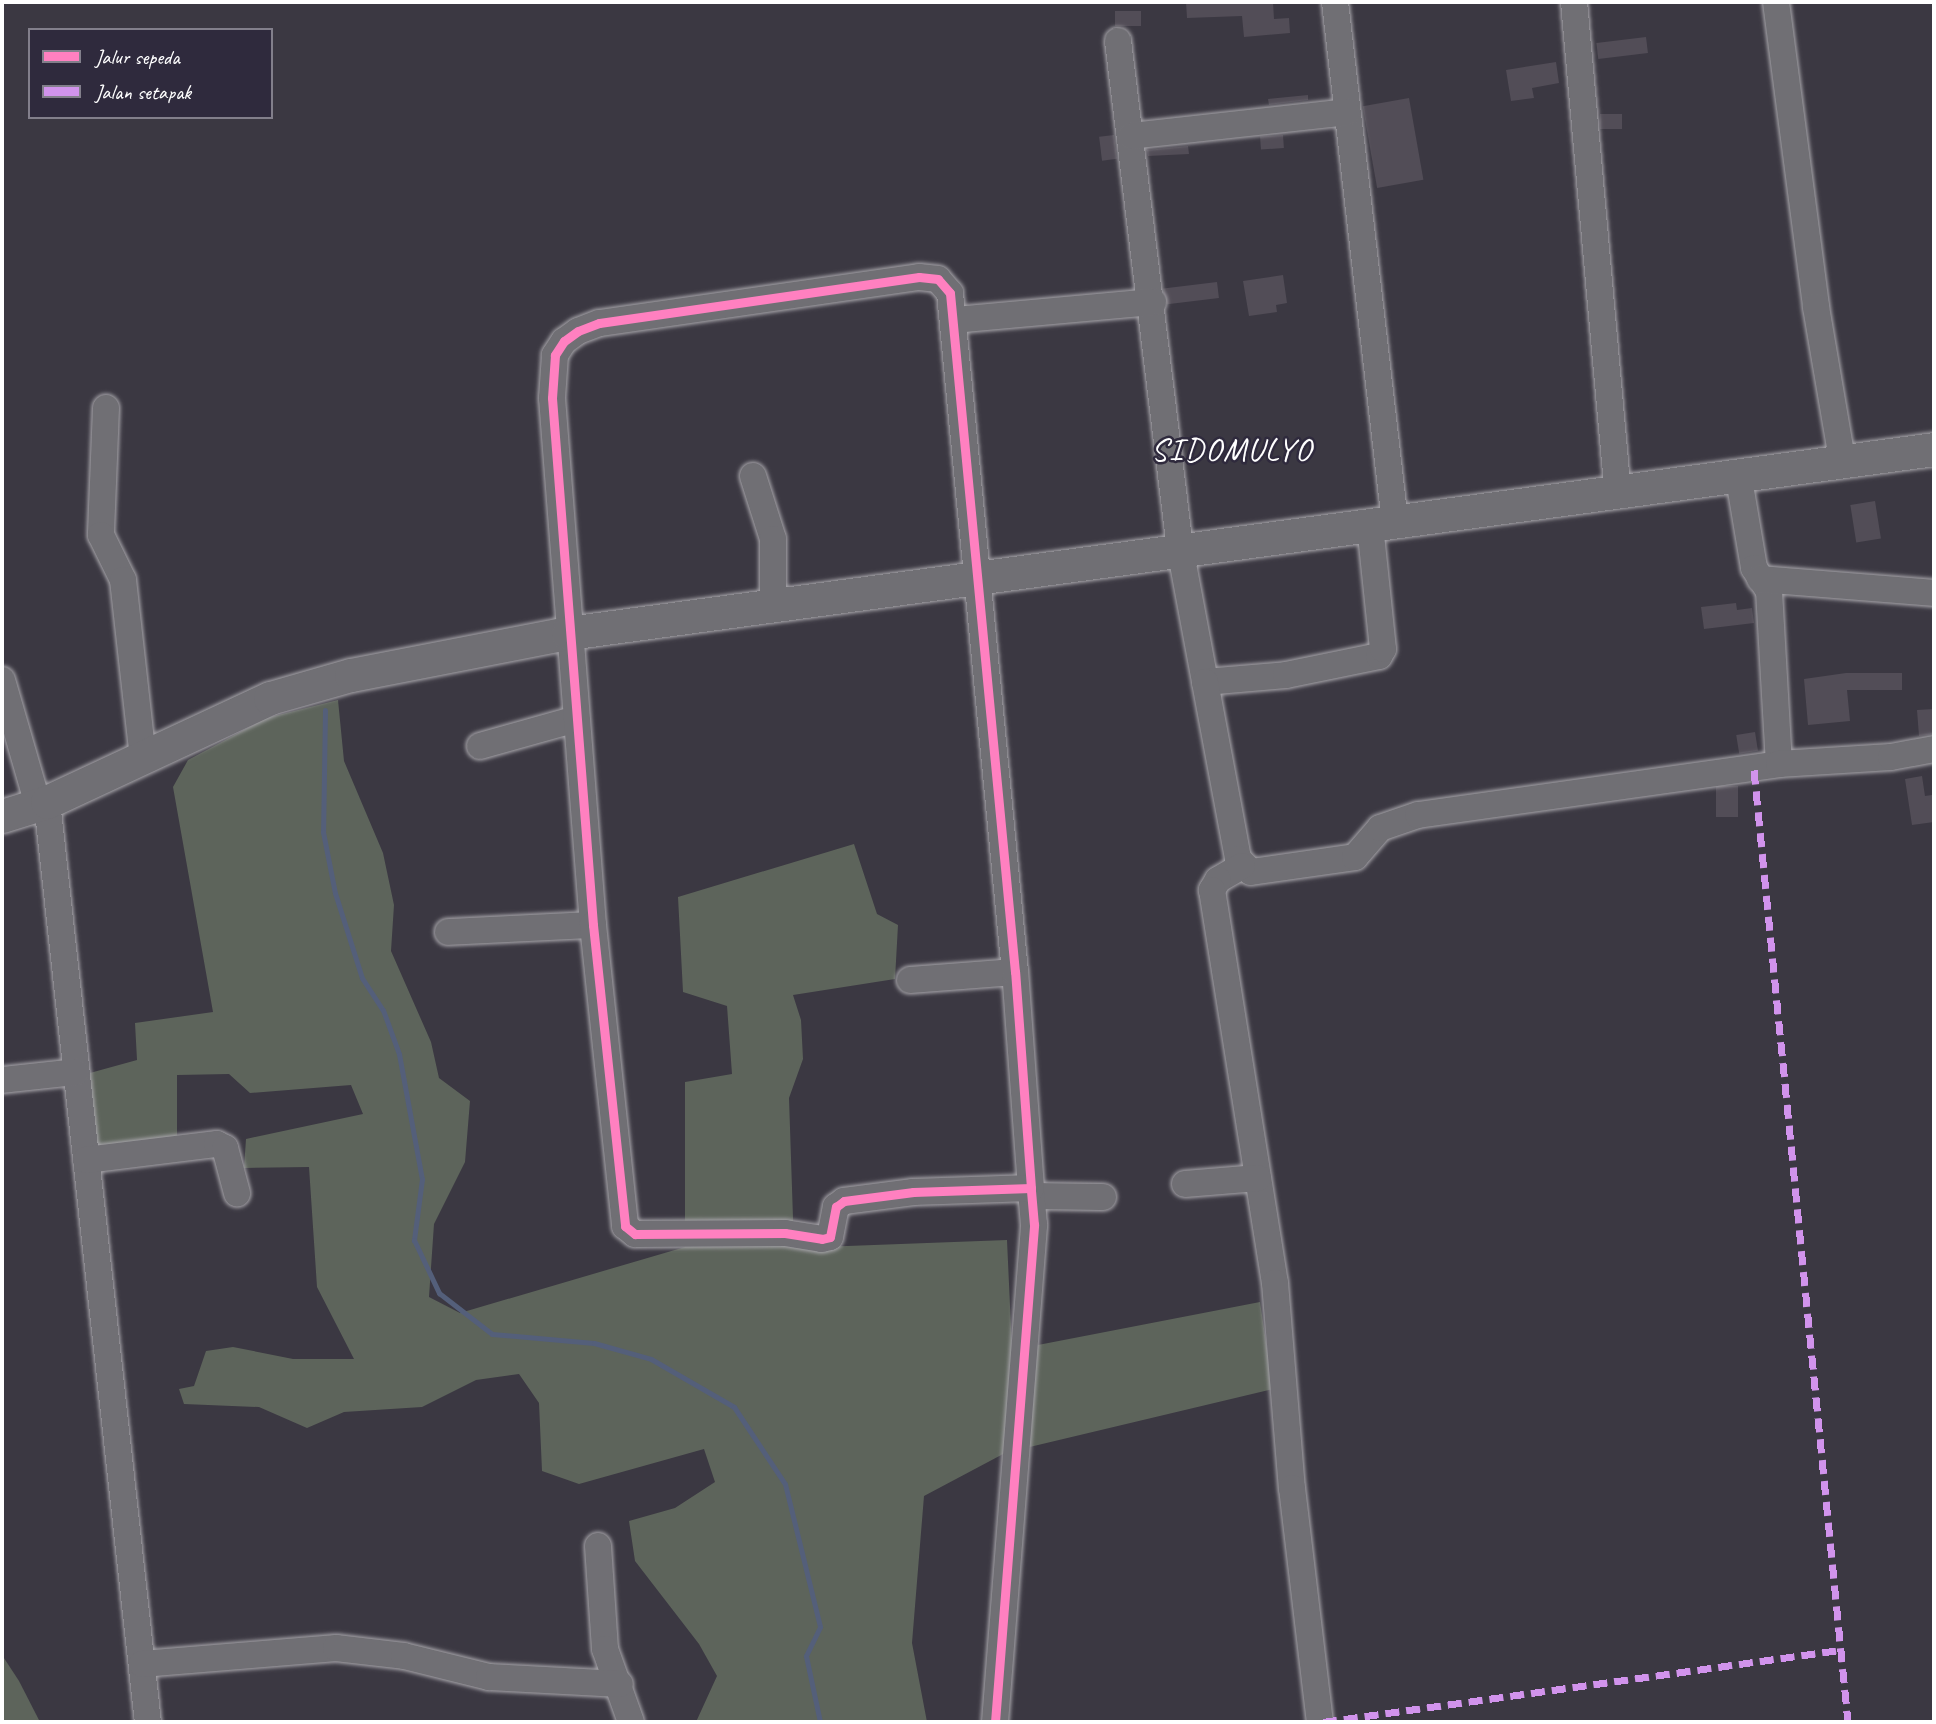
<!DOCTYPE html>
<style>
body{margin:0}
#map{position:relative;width:1936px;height:1724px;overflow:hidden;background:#3b3842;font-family:Caveat,sans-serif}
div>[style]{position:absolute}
.green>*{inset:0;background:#5d645b}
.stream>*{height:5px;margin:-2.5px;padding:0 2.5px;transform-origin:2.5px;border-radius:2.5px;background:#545f7a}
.building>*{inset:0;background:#524d57;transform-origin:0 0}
.roads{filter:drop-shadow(0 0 2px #a7a5aa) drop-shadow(0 0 2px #a7a5aa)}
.minor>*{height:26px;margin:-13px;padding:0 13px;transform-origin:13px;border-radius:13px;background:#706f74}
.major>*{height:33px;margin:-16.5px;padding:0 16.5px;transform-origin:16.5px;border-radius:16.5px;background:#706f74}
.quiet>*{height:7px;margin-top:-3.5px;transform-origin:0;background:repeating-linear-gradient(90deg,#d193ec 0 14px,transparent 0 21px)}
.cycleway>*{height:9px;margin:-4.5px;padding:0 4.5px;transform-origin:4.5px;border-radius:4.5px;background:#ff80c0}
span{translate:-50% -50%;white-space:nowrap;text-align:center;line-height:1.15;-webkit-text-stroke:5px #2f2a3d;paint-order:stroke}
.quarter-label{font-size:32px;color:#fff;letter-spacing:2px}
.frame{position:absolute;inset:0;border:4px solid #fff;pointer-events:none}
.legend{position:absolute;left:28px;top:28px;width:245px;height:91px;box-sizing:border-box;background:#2f2a3d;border:2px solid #827f8b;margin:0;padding:9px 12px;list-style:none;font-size:21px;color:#fff}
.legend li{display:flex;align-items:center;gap:14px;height:35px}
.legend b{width:35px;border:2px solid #827f8b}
</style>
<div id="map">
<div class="green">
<div style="clip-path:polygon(338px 700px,344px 761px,383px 853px,394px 905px,391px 951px,431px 1042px,439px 1078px,470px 1101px,465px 1162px,434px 1224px,429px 1297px,460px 1313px,685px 1247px,685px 1082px,732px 1074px,727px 1006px,683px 992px,678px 897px,854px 844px,877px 914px,898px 925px,895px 979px,793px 995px,801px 1020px,803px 1059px,789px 1098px,794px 1248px,1007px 1240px,1012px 1350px,1260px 1302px,1273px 1389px,1005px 1453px,924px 1496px,912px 1643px,927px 1722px,696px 1722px,717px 1676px,699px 1644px,635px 1561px,629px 1521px,675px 1508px,715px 1482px,704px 1449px,579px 1484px,542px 1471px,539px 1403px,519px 1374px,476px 1380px,422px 1407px,344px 1412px,307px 1428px,259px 1407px,184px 1404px,179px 1389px,194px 1386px,206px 1351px,233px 1347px,293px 1359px,354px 1359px,317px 1287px,309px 1167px,244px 1168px,246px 1139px,363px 1114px,351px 1085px,250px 1093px,229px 1074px,177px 1075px,177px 1141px,93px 1148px,79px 1076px,137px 1060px,135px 1023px,213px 1012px,173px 787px,188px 760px,266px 718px)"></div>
<div style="clip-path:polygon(2px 1655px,19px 1681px,40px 1722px,2px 1722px)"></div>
</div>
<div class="stream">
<div style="left:325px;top:710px;width:122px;rotate:90.9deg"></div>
<div style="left:323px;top:832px;width:62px;rotate:78.9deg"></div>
<div style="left:335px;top:893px;width:89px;rotate:72.4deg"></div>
<div style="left:362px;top:978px;width:38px;rotate:57deg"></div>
<div style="left:383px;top:1010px;width:47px;rotate:70deg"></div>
<div style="left:399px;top:1054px;width:127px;rotate:79.6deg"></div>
<div style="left:422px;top:1179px;width:62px;rotate:97.5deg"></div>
<div style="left:414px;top:1240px;width:59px;rotate:64.7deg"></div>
<div style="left:439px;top:1293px;width:67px;rotate:37.7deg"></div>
<div style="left:492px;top:1334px;width:102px;rotate:5deg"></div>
<div style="left:594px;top:1343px;width:59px;rotate:15.7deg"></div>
<div style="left:651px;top:1359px;width:96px;rotate:30deg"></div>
<div style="left:734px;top:1407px;width:92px;rotate:56.5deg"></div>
<div style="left:785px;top:1484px;width:147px;rotate:76.2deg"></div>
<div style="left:820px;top:1627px;width:32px;rotate:116deg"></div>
<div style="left:806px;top:1656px;width:67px;rotate:78deg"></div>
</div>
<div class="building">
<div style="clip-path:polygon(1186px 2px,1273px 2px,1274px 19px,1289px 18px,1290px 33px,1244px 37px,1242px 16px,1187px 18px)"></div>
<div style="left:1115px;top:11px;width:26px;height:15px"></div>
<div style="left:1646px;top:37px;width:16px;height:50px;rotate:83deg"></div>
<div style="clip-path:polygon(1556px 62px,1559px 83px,1532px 88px,1534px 98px,1511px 101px,1506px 70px)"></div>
<div style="clip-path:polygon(1308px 95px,1308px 100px,1269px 105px,1268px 99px)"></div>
<div style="left:1409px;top:98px;width:83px;height:47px;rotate:80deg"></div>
<div style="left:1600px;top:114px;width:22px;height:15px"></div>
<div style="left:1114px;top:135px;width:24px;height:15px;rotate:83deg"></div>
<div style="left:1283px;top:135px;width:13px;height:23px;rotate:86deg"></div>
<div style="clip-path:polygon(1188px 146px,1189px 154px,1148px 156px,1147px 150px)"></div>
<div style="clip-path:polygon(1283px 275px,1287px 303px,1276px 305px,1277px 312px,1249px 316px,1243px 281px)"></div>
<div style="left:1217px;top:282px;width:16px;height:54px;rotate:83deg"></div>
<div style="left:1875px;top:501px;width:38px;height:25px;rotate:81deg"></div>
<div style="clip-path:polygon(1736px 603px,1737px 610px,1752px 608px,1754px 623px,1704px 629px,1701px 607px)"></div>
<div style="clip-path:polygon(1846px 673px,1902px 673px,1902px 690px,1847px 690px,1850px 721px,1808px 725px,1804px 679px)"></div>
<div style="clip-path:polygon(1934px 709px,1934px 734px,1919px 736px,1917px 710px)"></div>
<div style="left:1755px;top:732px;width:19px;height:19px;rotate:81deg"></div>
<div style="clip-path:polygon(1922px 776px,1925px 796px,1932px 795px,1934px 822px,1912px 825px,1905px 779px)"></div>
<div style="left:1738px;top:786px;width:31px;height:22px;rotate:90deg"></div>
</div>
<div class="roads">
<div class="minor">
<div style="left:1335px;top:2px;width:523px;rotate:83.42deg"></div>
<div style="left:1574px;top:2px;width:492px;rotate:84.9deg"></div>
<div style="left:1776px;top:2px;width:308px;rotate:82.5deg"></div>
<div style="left:1816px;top:307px;width:154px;rotate:80.3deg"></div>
<div style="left:1118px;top:41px;width:511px;rotate:83.03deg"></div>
<div style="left:1180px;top:548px;width:136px;rotate:79.4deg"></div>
<div style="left:1205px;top:682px;width:81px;rotate:-4.9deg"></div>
<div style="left:1286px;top:675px;width:95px;rotate:-11.5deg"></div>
<div style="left:1379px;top:656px;width:8px;rotate:-60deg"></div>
<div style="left:1383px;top:649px;width:125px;rotate:-96deg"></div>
<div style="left:1131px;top:136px;width:217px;rotate:-6.3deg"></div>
<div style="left:955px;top:320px;width:199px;rotate:-5.2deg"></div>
<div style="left:106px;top:408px;width:127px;rotate:92.3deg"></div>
<div style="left:101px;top:535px;width:50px;rotate:63.9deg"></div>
<div style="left:123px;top:580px;width:180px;rotate:83.6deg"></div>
<div style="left:1738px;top:473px;width:96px;rotate:80.4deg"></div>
<div style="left:1754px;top:568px;width:27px;rotate:57deg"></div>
<div style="left:1769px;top:591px;width:173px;rotate:86.7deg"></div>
<div style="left:753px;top:476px;width:66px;rotate:72.4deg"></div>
<div style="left:773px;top:539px;width:66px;rotate:90deg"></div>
<div style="left:1760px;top:579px;width:175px;rotate:4.6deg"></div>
<div style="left:2px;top:680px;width:130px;rotate:73.9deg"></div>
<div style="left:1205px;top:682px;width:180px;rotate:79.4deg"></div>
<div style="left:1238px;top:859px;width:18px;rotate:45deg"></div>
<div style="left:1251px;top:872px;width:105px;rotate:-8.2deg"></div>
<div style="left:1355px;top:857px;width:38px;rotate:-49deg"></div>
<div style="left:1380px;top:828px;width:40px;rotate:-18.9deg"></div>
<div style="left:1418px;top:815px;width:365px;rotate:-8deg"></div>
<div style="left:1779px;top:764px;width:112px;rotate:-3.6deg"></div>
<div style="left:1891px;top:757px;width:44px;rotate:-10.5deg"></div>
<div style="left:480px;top:746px;width:100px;rotate:-15.7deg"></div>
<div style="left:47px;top:802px;width:926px;rotate:83.74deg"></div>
<div style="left:1242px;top:866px;width:28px;rotate:150deg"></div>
<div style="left:1218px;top:880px;width:12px;rotate:121deg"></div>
<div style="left:1212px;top:890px;width:398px;rotate:80.9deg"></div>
<div style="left:1275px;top:1283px;width:206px;rotate:85.3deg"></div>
<div style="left:1292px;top:1488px;width:236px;rotate:83.2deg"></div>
<div style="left:448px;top:932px;width:145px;rotate:-2.8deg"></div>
<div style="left:910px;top:980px;width:105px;rotate:-4.4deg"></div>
<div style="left:2px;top:1080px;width:74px;rotate:-6.2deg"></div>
<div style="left:86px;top:1160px;width:132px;rotate:-7deg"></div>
<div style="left:217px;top:1144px;width:9px;rotate:27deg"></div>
<div style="left:225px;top:1148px;width:47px;rotate:75.1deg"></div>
<div style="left:1185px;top:1184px;width:73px;rotate:-4.7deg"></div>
<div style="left:1032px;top:1196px;width:71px;rotate:0.8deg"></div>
<div style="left:598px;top:1546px;width:103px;rotate:86.1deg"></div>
<div style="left:605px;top:1649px;width:77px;rotate:70.4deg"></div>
<div style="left:142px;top:1664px;width:195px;rotate:-4.7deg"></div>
<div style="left:336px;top:1648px;width:68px;rotate:6.7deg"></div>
<div style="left:404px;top:1656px;width:88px;rotate:13.9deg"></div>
<div style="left:489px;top:1677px;width:131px;rotate:3.1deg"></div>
<div style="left:995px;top:1722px;width:499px;rotate:-85.5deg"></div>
<div style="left:1034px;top:1225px;width:37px;rotate:-95deg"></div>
<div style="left:1031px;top:1188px;width:217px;rotate:-94.2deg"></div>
<div style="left:1015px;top:972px;width:682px;rotate:-95.47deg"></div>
<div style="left:950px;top:293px;width:18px;rotate:-131deg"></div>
<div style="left:938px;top:279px;width:19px;rotate:-174deg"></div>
<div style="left:919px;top:277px;width:323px;rotate:171.8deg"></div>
<div style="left:599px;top:323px;width:22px;rotate:159deg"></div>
<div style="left:578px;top:331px;width:17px;rotate:144deg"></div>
<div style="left:564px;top:341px;width:17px;rotate:123deg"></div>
<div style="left:555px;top:355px;width:43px;rotate:94deg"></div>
<div style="left:552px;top:398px;width:529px;rotate:85.55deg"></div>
<div style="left:593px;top:925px;width:303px;rotate:83.9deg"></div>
<div style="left:625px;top:1226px;width:13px;rotate:39deg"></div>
<div style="left:635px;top:1234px;width:150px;rotate:-0.4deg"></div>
<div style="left:785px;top:1233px;width:37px;rotate:9deg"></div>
<div style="left:822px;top:1239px;width:8px;rotate:-14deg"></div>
<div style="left:830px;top:1237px;width:31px;rotate:-79deg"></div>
<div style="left:836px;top:1207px;width:10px;rotate:-37deg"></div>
<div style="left:844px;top:1201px;width:70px;rotate:-7.4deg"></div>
<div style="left:913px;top:1192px;width:118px;rotate:-1.9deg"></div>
</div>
<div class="major">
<div style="left:2px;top:816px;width:47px;rotate:-17.3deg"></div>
<div style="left:47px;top:802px;width:246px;rotate:-25deg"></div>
<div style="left:270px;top:698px;width:84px;rotate:-15.9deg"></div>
<div style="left:351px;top:675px;width:221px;rotate:-11deg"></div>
<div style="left:568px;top:633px;width:1378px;rotate:-7.67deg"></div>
</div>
</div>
<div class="quiet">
<div style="left:1754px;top:770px;width:957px;rotate:84.36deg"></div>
<div style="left:1323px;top:1722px;width:522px;rotate:-7.93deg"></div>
</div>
<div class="cycleway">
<div style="left:995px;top:1722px;width:499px;rotate:-85.5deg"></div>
<div style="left:1034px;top:1225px;width:37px;rotate:-95deg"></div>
<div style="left:1031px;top:1188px;width:217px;rotate:-94.2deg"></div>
<div style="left:1015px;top:972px;width:682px;rotate:-95.47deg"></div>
<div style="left:950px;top:293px;width:18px;rotate:-131deg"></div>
<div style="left:938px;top:279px;width:19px;rotate:-174deg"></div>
<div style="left:919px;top:277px;width:323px;rotate:171.8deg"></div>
<div style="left:599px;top:323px;width:22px;rotate:159deg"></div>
<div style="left:578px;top:331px;width:17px;rotate:144deg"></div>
<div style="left:564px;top:341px;width:17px;rotate:123deg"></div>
<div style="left:555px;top:355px;width:43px;rotate:94deg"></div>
<div style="left:552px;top:398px;width:529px;rotate:85.55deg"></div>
<div style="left:593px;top:925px;width:303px;rotate:83.9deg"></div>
<div style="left:625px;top:1226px;width:13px;rotate:39deg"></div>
<div style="left:635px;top:1234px;width:150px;rotate:-0.4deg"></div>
<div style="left:785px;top:1233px;width:37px;rotate:9deg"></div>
<div style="left:822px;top:1239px;width:8px;rotate:-14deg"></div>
<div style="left:830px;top:1237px;width:31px;rotate:-79deg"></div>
<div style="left:836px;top:1207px;width:10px;rotate:-37deg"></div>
<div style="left:844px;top:1201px;width:70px;rotate:-7.4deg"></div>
<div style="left:913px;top:1192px;width:118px;rotate:-1.9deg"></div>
</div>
<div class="quarter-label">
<span style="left:1232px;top:450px">SIDOMULYO</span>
</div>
<div class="frame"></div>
<ul class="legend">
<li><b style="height:9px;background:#ff80c0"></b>Jalur sepeda</li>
<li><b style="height:9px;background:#d193ec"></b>Jalan setapak</li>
</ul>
</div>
